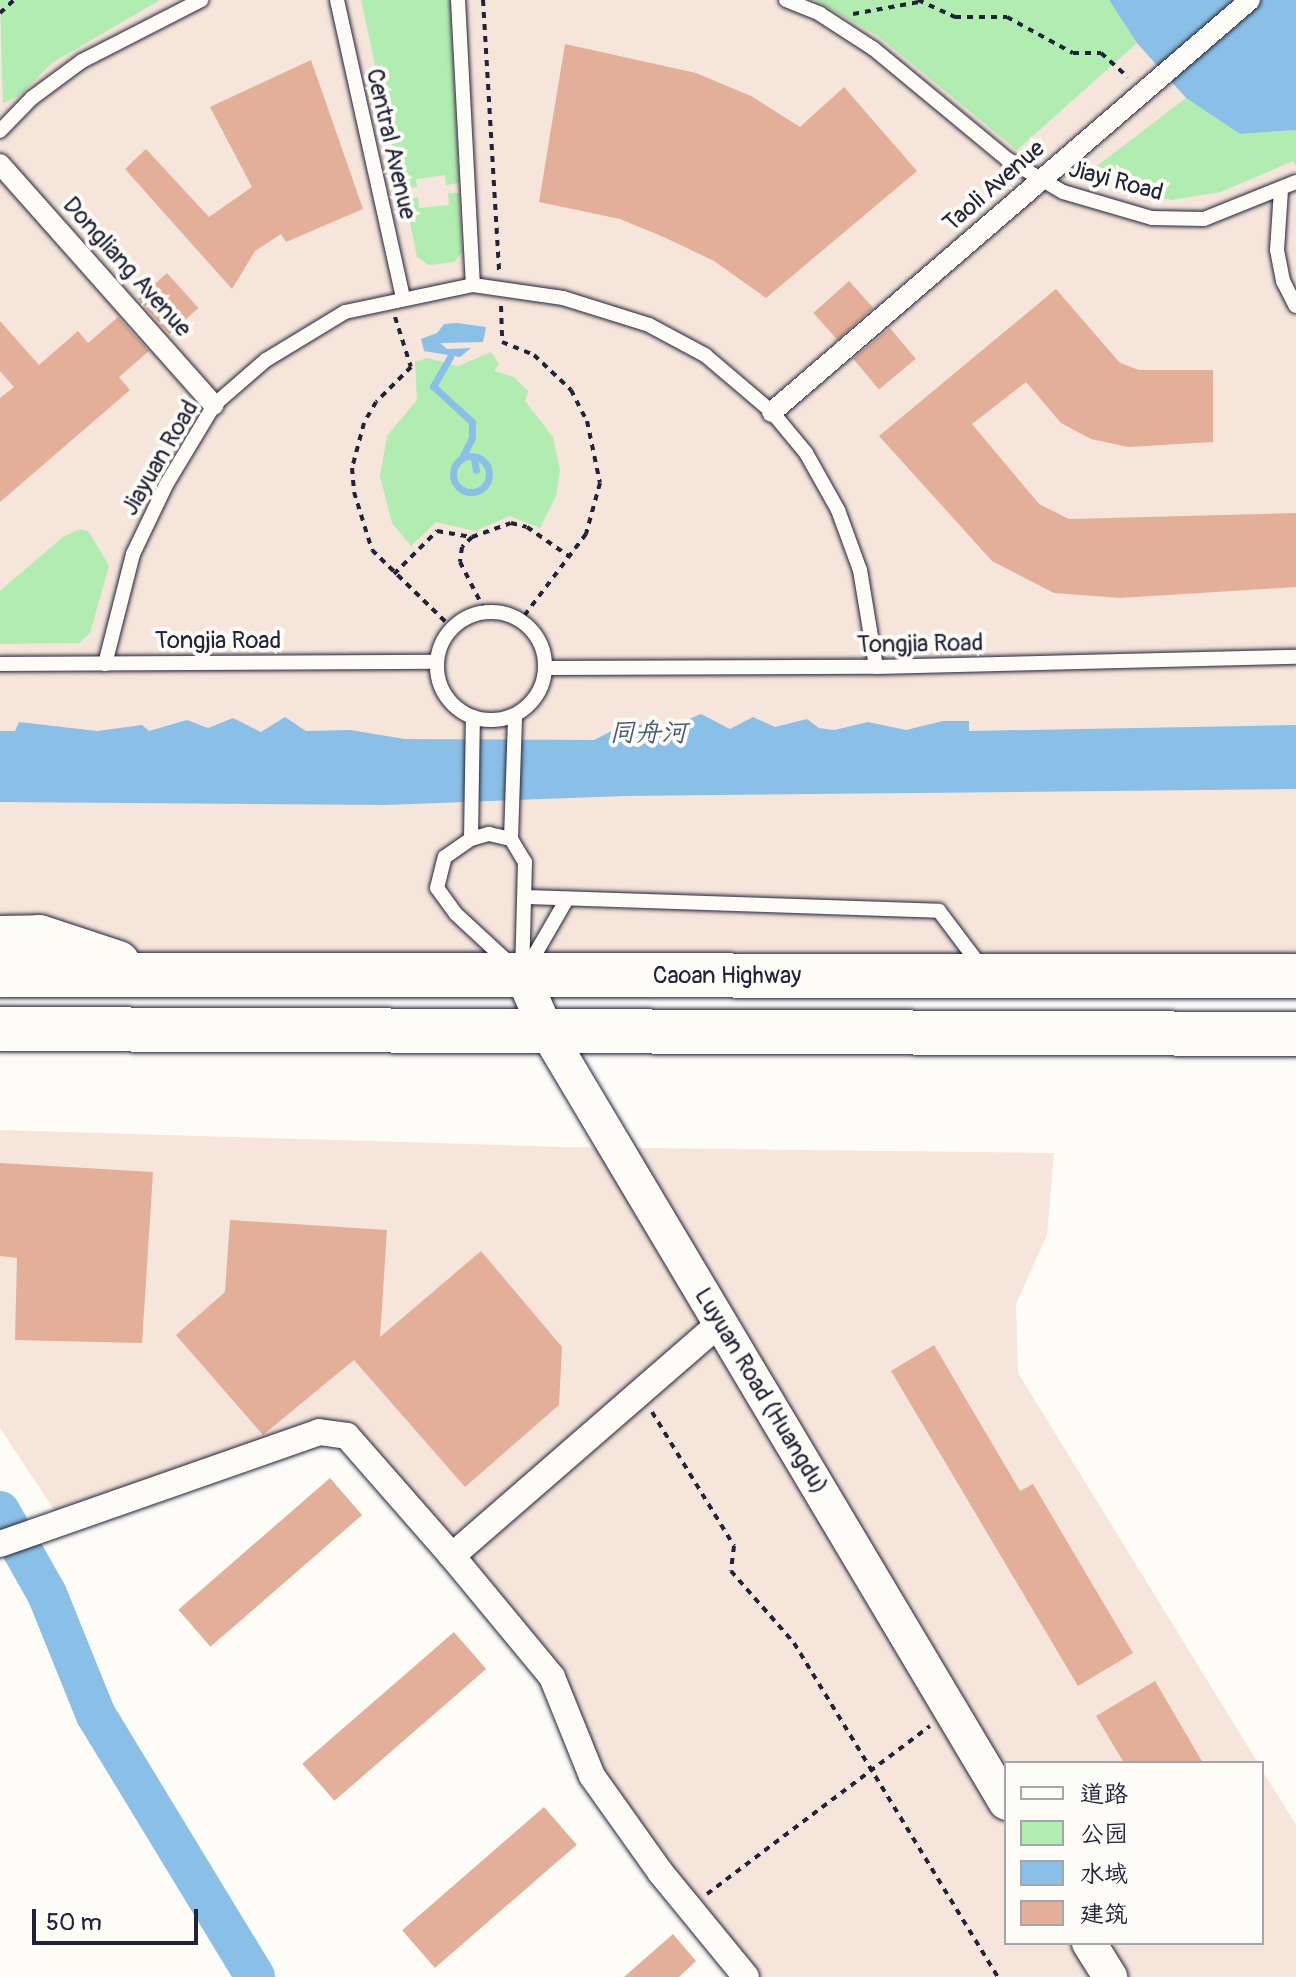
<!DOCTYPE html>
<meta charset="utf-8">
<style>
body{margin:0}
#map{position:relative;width:1296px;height:1977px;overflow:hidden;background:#fdfcf7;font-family:Pangolin,"LXGW WenKai TC",sans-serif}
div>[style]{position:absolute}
.built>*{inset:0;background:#f6e5da;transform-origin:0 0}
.green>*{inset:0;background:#b1ecb0}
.water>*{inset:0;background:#8ac0e7}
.stream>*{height:7px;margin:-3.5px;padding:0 3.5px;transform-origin:3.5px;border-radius:3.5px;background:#8ac0e7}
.stream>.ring{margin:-3.5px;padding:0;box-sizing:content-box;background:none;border:7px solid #8ac0e7;border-radius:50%}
.river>*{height:40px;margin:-20px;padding:0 20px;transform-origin:20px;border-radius:20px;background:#8ac0e7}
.building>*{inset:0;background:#e4af98;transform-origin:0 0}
.path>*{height:4px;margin-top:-2px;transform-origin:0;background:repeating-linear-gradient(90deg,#22223b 0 6px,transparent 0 12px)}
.roads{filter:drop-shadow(0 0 2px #22223b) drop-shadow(0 0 2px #22223b)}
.service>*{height:14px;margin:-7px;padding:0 7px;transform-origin:7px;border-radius:7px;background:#fdfcf7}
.service>.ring{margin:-7px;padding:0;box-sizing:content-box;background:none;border:14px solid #fdfcf7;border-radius:50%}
.pedestrian>*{height:20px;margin:-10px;padding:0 10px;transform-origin:10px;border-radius:10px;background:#fdfcf7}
.minor>*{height:26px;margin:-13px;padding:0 13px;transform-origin:13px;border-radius:13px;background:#fdfcf7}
.tertiary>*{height:34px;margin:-17px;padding:0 17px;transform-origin:17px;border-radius:17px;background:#fdfcf7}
.trunk>*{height:44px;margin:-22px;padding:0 22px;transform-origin:22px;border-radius:22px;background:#fdfcf7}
span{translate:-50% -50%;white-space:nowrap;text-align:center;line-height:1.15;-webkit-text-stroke:8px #fdfcf7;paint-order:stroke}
.street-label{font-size:24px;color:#22223b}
.water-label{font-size:26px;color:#465977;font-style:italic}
.legend{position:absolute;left:1004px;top:1761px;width:260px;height:184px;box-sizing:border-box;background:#fdfcf7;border:2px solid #a5a5ac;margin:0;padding:10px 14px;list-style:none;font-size:24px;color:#22223b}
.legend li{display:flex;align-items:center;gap:16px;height:40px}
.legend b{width:40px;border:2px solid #a5a5ac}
.scale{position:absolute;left:32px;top:1909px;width:166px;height:36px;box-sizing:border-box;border:4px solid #22223b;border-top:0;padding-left:10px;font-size:24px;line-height:28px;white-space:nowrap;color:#22223b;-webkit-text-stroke:6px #fdfcf7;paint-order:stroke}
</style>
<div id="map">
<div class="built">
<div style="left:0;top:0;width:1296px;height:953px"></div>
<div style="clip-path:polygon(0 1130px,567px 1147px,1054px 1153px,1047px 1235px,1016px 1304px,1018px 1373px,1258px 1763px,1006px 1763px,1006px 1943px,1262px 1943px,1262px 1770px,1296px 1825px,1296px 1977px,742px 1977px,661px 1873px,573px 1719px,350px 1444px,331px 1444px,63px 1523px,0 1428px)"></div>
</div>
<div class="green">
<div style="clip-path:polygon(0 0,160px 0,52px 63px,19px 96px,3px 103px)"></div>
<div style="clip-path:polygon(361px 0,450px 0,459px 183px,446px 185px,445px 175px,416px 179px,417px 187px,402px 189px)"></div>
<div style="clip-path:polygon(815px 0,1109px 0,1137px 43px,1017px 150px,878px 36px)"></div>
<div style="clip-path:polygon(1186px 98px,1240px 134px,1296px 130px,1296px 166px,1293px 161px,1221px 192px,1172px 200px,1125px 190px,1089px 172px)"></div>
<div style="clip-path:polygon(448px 193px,459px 193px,462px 252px,454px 262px,429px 265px,417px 257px,405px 199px,418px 197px,419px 208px,449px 205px)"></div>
<div style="clip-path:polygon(491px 352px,499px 364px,494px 371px,514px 377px,528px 391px,525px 401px,553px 437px,560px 470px,556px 496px,540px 528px,510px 516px,475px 531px,436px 522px,411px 546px,392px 523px,380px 476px,387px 436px,417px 400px,415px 362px,427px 358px,458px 366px)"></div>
<div style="clip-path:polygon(80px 529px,89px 532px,109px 566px,90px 633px,79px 643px,0 644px,0 591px,63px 537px)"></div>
</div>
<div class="water">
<div style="clip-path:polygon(1109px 0,1296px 0,1296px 130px,1240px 134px,1186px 98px,1137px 43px)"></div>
<div style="clip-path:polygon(457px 323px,486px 327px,483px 342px,440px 343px,447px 349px,471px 348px,460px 357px,424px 351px,421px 339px,437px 333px,444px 324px)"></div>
<div style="clip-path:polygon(701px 714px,730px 729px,753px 717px,775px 727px,807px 719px,819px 728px,834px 730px,868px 722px,906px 730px,943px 721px,969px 721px,969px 731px,1296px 725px,1296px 789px,624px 796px,385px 805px,0 802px,0 731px,15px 731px,19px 722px,97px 731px,142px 725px,149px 731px,187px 720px,208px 728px,233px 718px,261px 732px,285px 717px,306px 731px,350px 730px,405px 739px,594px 740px,627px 723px,668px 728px)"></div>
</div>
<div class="stream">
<div style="left:450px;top:357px;width:34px;rotate:120deg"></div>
<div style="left:433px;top:386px;width:53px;rotate:42.7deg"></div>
<div style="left:472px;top:422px;width:16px;rotate:90deg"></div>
<div style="left:472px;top:438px;width:20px;rotate:117deg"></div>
<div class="ring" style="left:453px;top:456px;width:29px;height:29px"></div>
<div style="left:474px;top:459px;width:11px;rotate:80deg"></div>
</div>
<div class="river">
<div style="left:0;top:1511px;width:95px;rotate:60.5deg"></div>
<div style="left:47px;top:1594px;width:131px;rotate:68deg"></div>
<div style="left:96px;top:1715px;width:306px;rotate:58.7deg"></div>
</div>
<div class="building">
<div style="clip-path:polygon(565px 44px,696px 73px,751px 96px,800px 127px,844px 87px,917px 171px,766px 298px,714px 261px,666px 238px,620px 219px,539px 202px)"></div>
<div style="clip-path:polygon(311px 60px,363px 209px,286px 242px,281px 234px,255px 251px,232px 289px,125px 169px,146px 149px,209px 217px,252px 187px,210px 107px)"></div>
<div style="left:167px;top:273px;width:47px;height:39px;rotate:48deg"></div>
<div style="left:849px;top:281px;width:36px;height:48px;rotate:48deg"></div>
<div style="clip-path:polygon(1056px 289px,1120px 363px,1139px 370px,1213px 370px,1213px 442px,1128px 447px,1091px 439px,1061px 423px,1026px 382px,972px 424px,1039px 504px,1069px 519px,1296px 513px,1296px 587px,1120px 598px,1054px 593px,992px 561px,879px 436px)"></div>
<div style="clip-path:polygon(118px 317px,149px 351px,119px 377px,130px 390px,0 502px,0 398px,14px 387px,0 371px,0 321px,39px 365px,78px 331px,88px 343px)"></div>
<div style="left:890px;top:328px;width:40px;height:48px;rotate:50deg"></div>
<div style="clip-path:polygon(0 1163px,153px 1172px,142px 1343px,15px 1340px,17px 1258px,0 1256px)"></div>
<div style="clip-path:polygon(230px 1220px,387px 1230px,380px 1337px,481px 1251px,562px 1347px,559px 1405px,465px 1487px,354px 1360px,263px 1435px,176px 1335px,225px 1292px)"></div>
<div style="clip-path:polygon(934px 1345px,1020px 1491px,1033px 1484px,1133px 1653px,1078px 1686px,891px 1371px)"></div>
<div style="left:330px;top:1478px;width:49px;height:201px;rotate:49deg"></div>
<div style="left:454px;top:1632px;width:49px;height:201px;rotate:49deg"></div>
<div style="clip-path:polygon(1155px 1681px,1203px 1763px,1124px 1763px,1096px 1716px)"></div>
<div style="left:544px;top:1807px;width:50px;height:188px;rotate:49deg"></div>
<div style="clip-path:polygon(673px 1934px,696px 1961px,679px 1977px,624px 1977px)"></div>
</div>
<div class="path">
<div style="left:483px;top:0;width:273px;rotate:86.6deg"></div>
<div style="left:918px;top:0;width:41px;rotate:24.7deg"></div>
<div style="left:955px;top:17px;width:52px"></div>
<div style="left:1007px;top:17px;width:75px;rotate:28.6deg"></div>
<div style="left:1073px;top:53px;width:28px"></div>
<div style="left:1101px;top:53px;width:36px;rotate:42deg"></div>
<div style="left:0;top:13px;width:19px;rotate:-43deg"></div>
<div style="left:853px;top:14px;width:67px;rotate:-10.3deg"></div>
<div style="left:501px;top:306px;width:36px;rotate:88deg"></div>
<div style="left:502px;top:342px;width:35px;rotate:22deg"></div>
<div style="left:534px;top:355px;width:51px;rotate:43.4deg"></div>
<div style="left:571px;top:390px;width:35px;rotate:63deg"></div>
<div style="left:587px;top:421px;width:63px;rotate:78.2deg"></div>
<div style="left:600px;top:483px;width:53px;rotate:105.4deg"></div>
<div style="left:586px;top:534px;width:108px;rotate:127.1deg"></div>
<div style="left:395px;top:317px;width:52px;rotate:72.3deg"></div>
<div style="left:411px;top:367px;width:49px;rotate:135deg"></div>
<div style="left:376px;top:402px;width:24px;rotate:120deg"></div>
<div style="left:364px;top:423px;width:47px;rotate:104.9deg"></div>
<div style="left:352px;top:468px;width:24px;rotate:85deg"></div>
<div style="left:354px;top:492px;width:61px;rotate:72.8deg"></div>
<div style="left:372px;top:550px;width:112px;rotate:44.3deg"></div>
<div style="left:472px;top:537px;width:14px;rotate:135deg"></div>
<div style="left:462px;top:547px;width:15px;rotate:98deg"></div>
<div style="left:460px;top:562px;width:55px;rotate:63deg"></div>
<div style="left:394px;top:574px;width:61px;rotate:-45deg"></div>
<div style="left:437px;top:531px;width:36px;rotate:10deg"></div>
<div style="left:472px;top:537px;width:41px;rotate:-19.7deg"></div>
<div style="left:511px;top:523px;width:16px;rotate:14deg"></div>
<div style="left:527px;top:527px;width:52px;rotate:34.9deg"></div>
<div style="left:652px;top:1412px;width:157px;rotate:58.5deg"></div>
<div style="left:734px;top:1546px;width:25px;rotate:97deg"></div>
<div style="left:731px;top:1571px;width:96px;rotate:48.8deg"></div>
<div style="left:794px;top:1643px;width:391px;rotate:58.6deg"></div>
<div style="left:707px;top:1894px;width:279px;rotate:-37deg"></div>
</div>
<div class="roads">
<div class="service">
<div style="left:337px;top:0;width:304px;rotate:77.5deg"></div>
<div style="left:458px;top:0;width:285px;rotate:87deg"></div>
<div style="left:786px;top:0;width:37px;rotate:22deg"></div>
<div style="left:820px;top:14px;width:64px;rotate:32.9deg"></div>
<div style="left:874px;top:49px;width:173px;rotate:39.6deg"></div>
<div style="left:1007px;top:159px;width:65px;rotate:30.5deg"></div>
<div style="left:1063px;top:192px;width:93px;rotate:16.3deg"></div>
<div style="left:1152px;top:218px;width:52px;rotate:1.1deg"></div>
<div style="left:1204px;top:219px;width:99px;rotate:-21.9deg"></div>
<div style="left:0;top:131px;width:46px;rotate:-45.9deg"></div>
<div style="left:32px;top:98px;width:62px;rotate:-36.5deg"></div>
<div style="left:82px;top:61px;width:134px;rotate:-27.1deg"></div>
<div style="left:1281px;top:190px;width:60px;rotate:93.8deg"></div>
<div style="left:1277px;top:250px;width:32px;rotate:79deg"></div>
<div style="left:1283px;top:281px;width:28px;rotate:63deg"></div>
<div class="ring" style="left:437px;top:612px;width:94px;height:94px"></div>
<div style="left:0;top:664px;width:437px;rotate:-0.3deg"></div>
<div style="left:105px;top:664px;width:114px;rotate:-75.7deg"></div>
<div style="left:133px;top:554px;width:76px;rotate:-64.4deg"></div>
<div style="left:166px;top:485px;width:93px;rotate:-59deg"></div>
<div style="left:214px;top:405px;width:69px;rotate:-40.9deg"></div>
<div style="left:266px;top:360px;width:92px;rotate:-31.3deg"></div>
<div style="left:345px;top:312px;width:131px;rotate:-11.9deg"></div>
<div style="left:473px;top:285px;width:91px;rotate:8.2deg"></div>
<div style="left:563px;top:298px;width:90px;rotate:17.4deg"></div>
<div style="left:649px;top:325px;width:64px;rotate:28.2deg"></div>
<div style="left:705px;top:355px;width:88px;rotate:40.4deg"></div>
<div style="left:772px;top:412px;width:53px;rotate:50.3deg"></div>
<div style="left:806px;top:453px;width:65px;rotate:60.7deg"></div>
<div style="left:838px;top:510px;width:64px;rotate:69.9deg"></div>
<div style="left:860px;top:570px;width:98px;rotate:80.6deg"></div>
<div style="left:546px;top:668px;width:330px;rotate:-0.2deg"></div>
<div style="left:876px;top:667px;width:420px;rotate:-1.4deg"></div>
<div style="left:489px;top:834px;width:23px;rotate:13deg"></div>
<div style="left:511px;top:839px;width:27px;rotate:59deg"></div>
<div style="left:525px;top:862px;width:113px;rotate:91.5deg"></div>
<div style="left:522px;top:975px;width:90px;rotate:-137.3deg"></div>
<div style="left:456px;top:914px;width:32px;rotate:-126deg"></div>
<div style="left:437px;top:888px;width:32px;rotate:-76deg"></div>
<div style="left:445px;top:857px;width:32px;rotate:-35deg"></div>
<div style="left:471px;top:839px;width:19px;rotate:-16deg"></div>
<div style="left:471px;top:839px;width:122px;rotate:-89.1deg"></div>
<div style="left:511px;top:839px;width:122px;rotate:-88.1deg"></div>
<div style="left:526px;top:897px;width:413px;rotate:1.9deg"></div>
<div style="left:939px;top:911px;width:71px;rotate:53deg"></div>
<div style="left:527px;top:968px;width:80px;rotate:-59.9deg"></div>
</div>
<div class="pedestrian">
<div style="left:0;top:164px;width:322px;rotate:48.4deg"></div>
<div style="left:772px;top:412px;width:631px;rotate:-40.76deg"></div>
</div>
<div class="minor">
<div style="left:0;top:1544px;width:338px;rotate:-19.3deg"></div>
<div style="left:319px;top:1432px;width:28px;rotate:8deg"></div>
<div style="left:347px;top:1436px;width:159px;rotate:48.8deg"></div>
<div style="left:452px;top:1556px;width:355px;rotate:-41deg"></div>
<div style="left:452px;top:1556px;width:157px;rotate:50.4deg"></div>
<div style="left:552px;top:1677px;width:107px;rotate:68deg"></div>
<div style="left:592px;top:1776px;width:119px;rotate:54.6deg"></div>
<div style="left:661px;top:1873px;width:134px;rotate:50.7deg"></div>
</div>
<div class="tertiary">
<div style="left:522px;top:975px;width:62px;rotate:66.3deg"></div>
<div style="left:547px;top:1032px;width:897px;rotate:59.23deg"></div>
<div style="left:1089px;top:1943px;width:40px;rotate:58deg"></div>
</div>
<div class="trunk">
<div style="left:0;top:938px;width:39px;rotate:-1deg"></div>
<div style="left:39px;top:937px;width:83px;rotate:18.2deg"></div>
<div style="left:0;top:975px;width:1296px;rotate:0.04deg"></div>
<div style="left:0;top:1029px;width:1296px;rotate:0.22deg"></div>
</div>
</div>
<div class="street-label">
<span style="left:391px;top:144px;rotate:77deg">Central Avenue</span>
<span style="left:1116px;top:181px;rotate:15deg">Jiayi Road</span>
<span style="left:994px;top:186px;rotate:-41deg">Taoli Avenue</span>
<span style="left:127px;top:267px;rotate:48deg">Dongliang Avenue</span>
<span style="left:160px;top:458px;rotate:-60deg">Jiayuan Road</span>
<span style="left:218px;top:641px">Tongjia Road</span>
<span style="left:920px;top:644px;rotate:-1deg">Tongjia Road</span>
<span style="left:727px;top:976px">Caoan Highway</span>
<span style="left:761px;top:1391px;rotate:59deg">Luyuan Road (Huangdu)</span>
</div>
<div class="water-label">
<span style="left:648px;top:734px">同舟河</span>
</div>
<ul class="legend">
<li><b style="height:10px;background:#fdfcf7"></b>道路</li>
<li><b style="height:22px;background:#b1ecb0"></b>公园</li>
<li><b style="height:22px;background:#8ac0e7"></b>水域</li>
<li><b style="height:22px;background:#e4af98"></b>建筑</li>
</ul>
<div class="scale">50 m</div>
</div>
